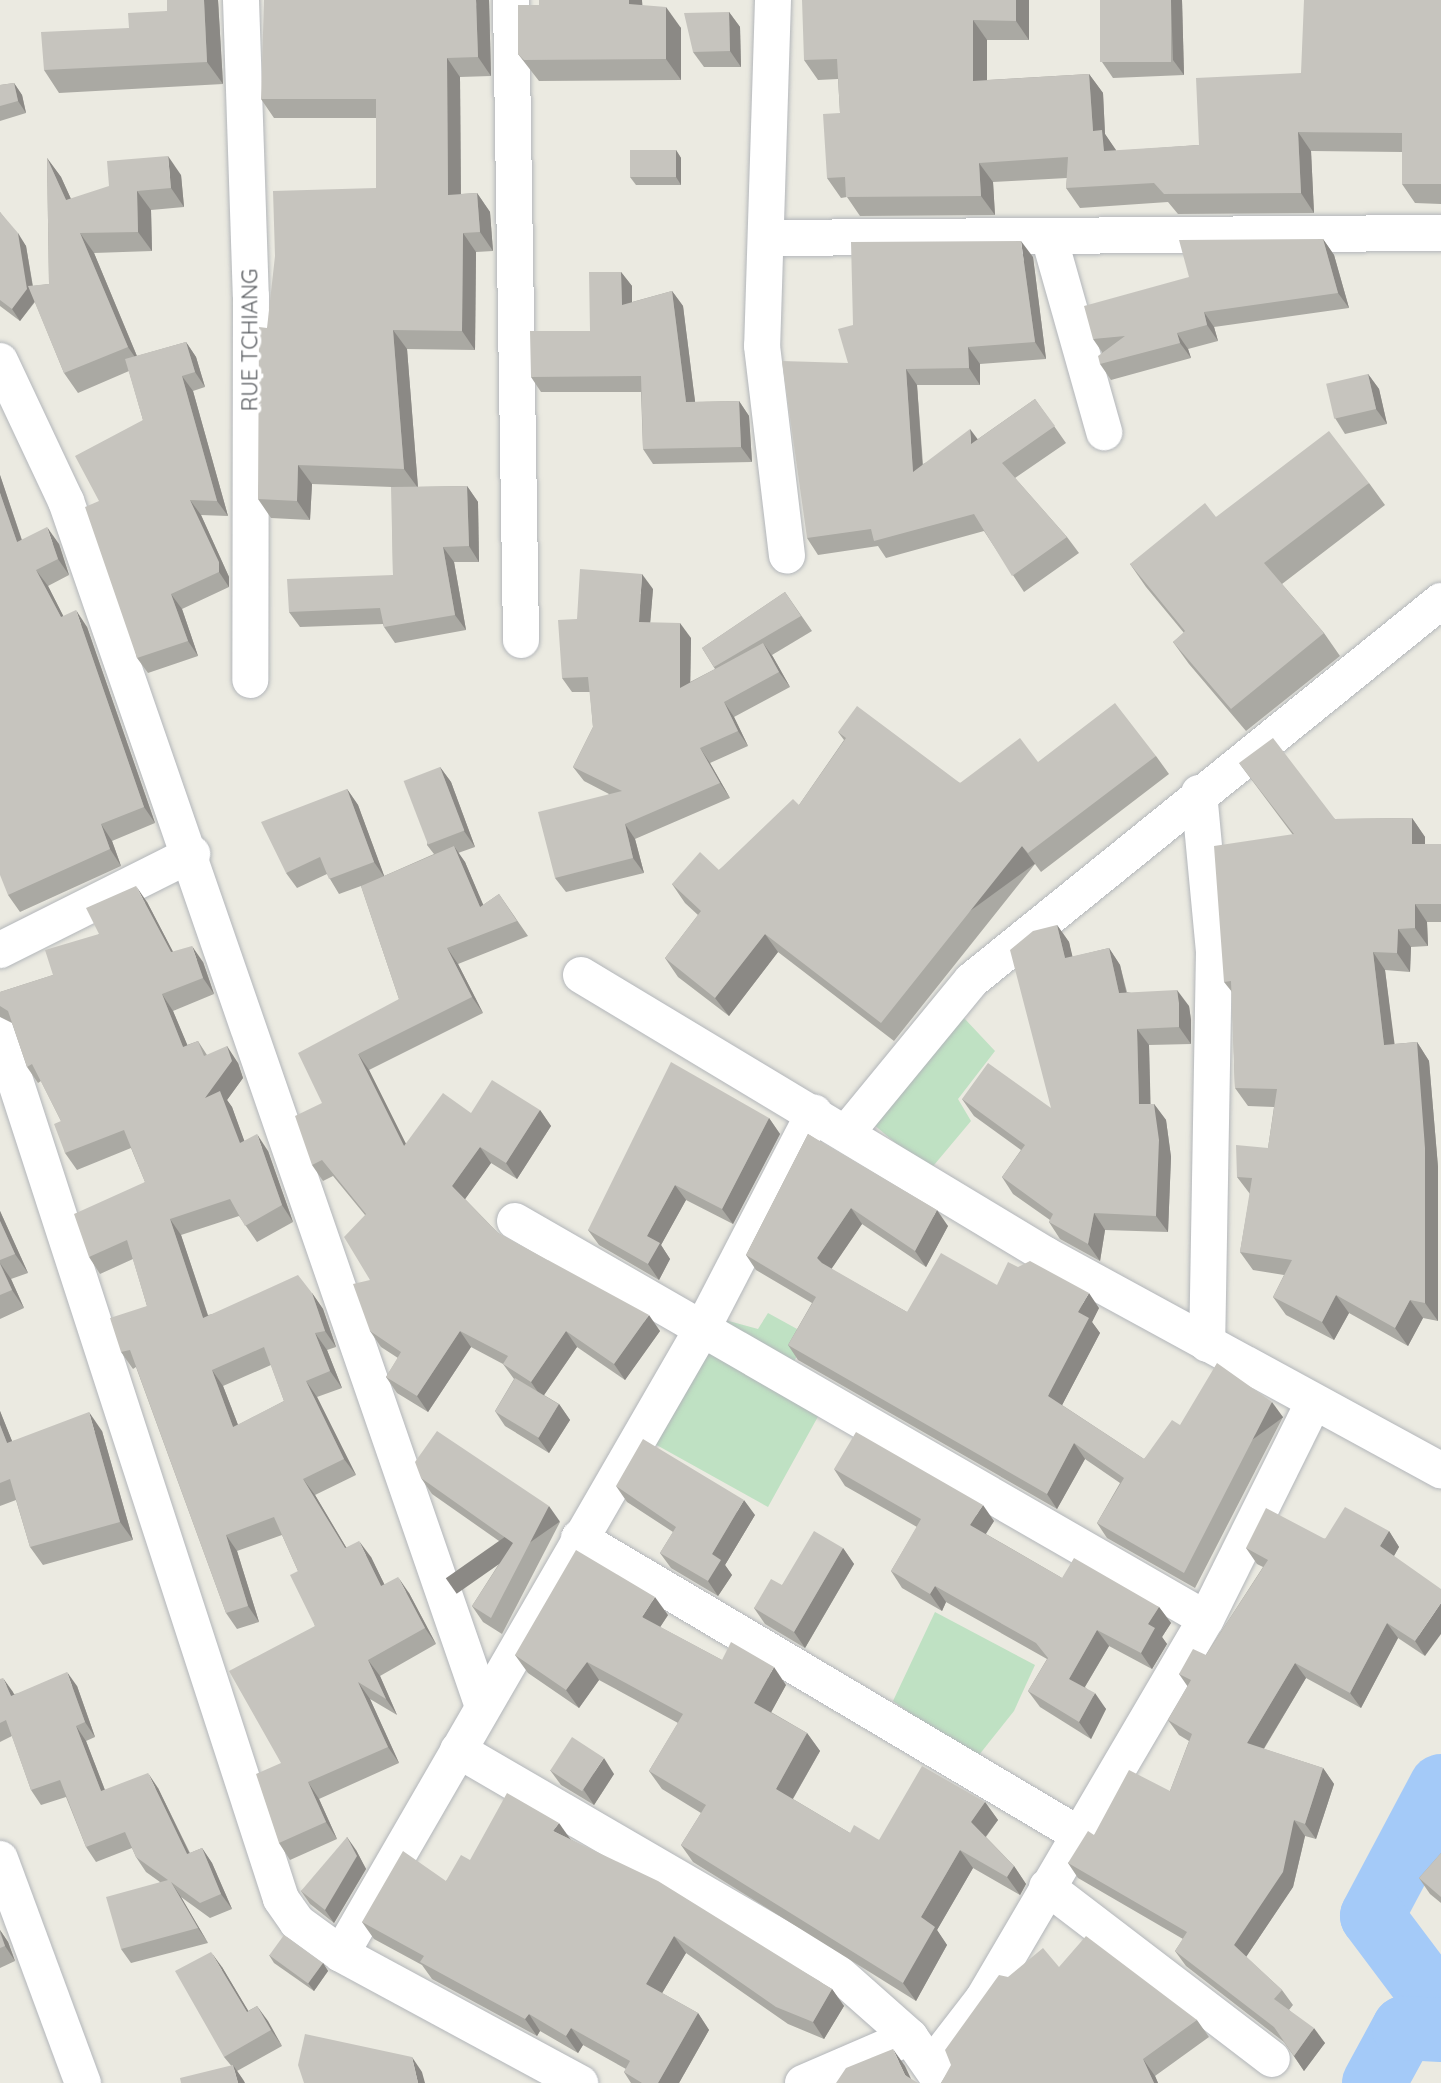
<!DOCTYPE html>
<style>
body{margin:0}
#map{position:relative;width:1441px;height:2083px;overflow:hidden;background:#ebeae1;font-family:Quicksand,sans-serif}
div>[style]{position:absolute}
.green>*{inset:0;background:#bfe1c3}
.river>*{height:64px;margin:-32px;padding:0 32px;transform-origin:32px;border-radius:32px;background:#a4caf8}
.roads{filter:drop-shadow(0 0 2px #b3b6ba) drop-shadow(0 0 2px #b3b6ba)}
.minor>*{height:36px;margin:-18px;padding:0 18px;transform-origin:18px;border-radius:18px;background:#fff}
.wall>*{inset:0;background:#aaa9a3}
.shaded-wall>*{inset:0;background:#8b8985;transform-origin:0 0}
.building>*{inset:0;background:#c6c4be;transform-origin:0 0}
span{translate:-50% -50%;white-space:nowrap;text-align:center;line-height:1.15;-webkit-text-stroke:8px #fff;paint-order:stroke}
.street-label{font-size:22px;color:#595c60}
</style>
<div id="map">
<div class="green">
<div style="clip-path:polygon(949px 1002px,995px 1051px,958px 1099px,971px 1121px,929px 1171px,867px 1119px)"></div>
<div style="clip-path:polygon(768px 1313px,808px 1335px,790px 1369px,831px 1393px,768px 1507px,653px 1443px,725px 1320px,758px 1329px)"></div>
<div style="clip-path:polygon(935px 1612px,1035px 1665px,1014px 1711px,975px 1760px,893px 1701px)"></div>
</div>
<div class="river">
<div style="left:1441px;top:1786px;width:147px;rotate:118deg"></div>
<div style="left:1372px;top:1916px;width:115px;rotate:53.1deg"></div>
<div style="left:1374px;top:2083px;width:63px;rotate:-61.4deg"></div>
<div style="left:1404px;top:2028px;width:37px;rotate:3deg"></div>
</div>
<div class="roads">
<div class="minor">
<div style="left:241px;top:0;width:296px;rotate:88.1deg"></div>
<div style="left:251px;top:296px;width:384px;rotate:90.1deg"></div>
<div style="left:511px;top:0;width:640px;rotate:89.1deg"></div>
<div style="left:773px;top:0;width:346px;rotate:91.8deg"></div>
<div style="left:762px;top:346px;width:211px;rotate:83.2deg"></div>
<div style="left:1049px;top:237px;width:203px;rotate:74.2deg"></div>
<div style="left:767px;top:238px;width:674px;rotate:-0.43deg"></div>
<div style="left:0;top:361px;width:155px;rotate:64.8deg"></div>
<div style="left:66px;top:501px;width:1273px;rotate:70.92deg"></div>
<div style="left:1199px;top:793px;width:159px;rotate:84.6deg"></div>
<div style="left:1214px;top:951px;width:393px;rotate:91deg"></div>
<div style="left:0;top:950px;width:215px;rotate:-26.6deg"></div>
<div style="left:581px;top:975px;width:543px;rotate:31.05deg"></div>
<div style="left:1046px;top:1255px;width:450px;rotate:28.6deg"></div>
<div style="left:0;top:1034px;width:909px;rotate:72deg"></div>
<div style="left:281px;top:1899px;width:28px;rotate:55deg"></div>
<div style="left:297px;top:1922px;width:54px;rotate:36deg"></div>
<div style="left:341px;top:1954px;width:272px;rotate:28.4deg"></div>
<div style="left:847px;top:1132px;width:197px;rotate:-50.6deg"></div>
<div style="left:972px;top:980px;width:603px;rotate:-38.94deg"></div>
<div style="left:515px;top:1221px;width:797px;rotate:29.94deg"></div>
<div style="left:579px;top:1538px;width:580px;rotate:30.68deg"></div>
<div style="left:458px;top:1750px;width:432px;rotate:30.2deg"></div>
<div style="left:831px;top:1967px;width:106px;rotate:41.5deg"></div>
<div style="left:910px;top:2037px;width:56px;rotate:55.2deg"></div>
<div style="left:0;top:1859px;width:239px;rotate:69.7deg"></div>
<div style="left:1047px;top:1887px;width:283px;rotate:37.4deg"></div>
<div style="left:341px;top:1954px;width:720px;rotate:-59.98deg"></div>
<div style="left:701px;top:1331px;width:246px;rotate:-62.6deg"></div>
<div style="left:932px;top:2065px;width:83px;rotate:-52.3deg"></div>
<div style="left:983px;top:1999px;width:441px;rotate:-59.6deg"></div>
<div style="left:1206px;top:1619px;width:241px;rotate:-63.6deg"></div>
<div style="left:803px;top:2083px;width:116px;rotate:-23.3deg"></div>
</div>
</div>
<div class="wall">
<div style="clip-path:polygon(167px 0,218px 0,223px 84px,59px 93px,44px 70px,129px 28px,167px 11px)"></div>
<div style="clip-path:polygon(489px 0,491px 76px,460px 77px,461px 194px,477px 193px,490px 212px,493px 251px,476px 252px,475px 350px,407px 349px,418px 487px,467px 486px,478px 502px,479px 562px,454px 562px,466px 630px,395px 643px,384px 627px,383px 624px,300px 627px,289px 612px,393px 575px,392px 487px,312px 484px,310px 520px,271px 518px,258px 499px,267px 328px,376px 188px,376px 118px,274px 118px,261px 99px)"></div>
<div style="clip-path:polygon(539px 0,642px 0,642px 6px,681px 28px,681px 80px,539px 81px,518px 54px,539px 5px)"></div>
<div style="clip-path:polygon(1029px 0,1029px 40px,987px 40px,987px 80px,1089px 74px,1103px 93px,1105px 134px,1116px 151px,1199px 145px,1301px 73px,1441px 0,1441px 204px,1415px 203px,1402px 184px,1402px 152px,1311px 151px,1314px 213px,1178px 214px,1168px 202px,1080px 208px,1066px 188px,1067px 178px,993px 182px,995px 215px,860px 216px,847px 197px,841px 198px,827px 178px,840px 113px,838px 79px,818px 80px,804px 60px)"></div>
<div style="clip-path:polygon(1100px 0,1182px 0,1184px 75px,1113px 78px,1102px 62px)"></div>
<div style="clip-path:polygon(729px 12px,740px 27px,741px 67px,704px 67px,693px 52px)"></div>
<div style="clip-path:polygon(14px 83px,22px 95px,26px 113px,0 121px,0 85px)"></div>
<div style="clip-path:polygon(676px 150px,681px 158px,681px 185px,636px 185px,630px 177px)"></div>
<div style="clip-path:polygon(47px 158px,61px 177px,71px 199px,181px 175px,184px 207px,151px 210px,152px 251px,94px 253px,137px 356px,186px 342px,196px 357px,205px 387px,193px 391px,228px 516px,201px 515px,229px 577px,229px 587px,182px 609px,198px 656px,148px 673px,137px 658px,99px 501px,143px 420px,129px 371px,78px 393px,64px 373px,35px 302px,20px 321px,0 306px,0 212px,26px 246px,33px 286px,49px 284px)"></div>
<div style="clip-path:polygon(1323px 239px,1334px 255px,1349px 308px,1214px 327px,1218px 341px,1188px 349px,1191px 358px,1111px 380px,1100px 364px,1102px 352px,1093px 339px)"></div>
<div style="clip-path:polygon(1033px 257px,1046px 359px,980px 364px,980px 385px,917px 385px,923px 464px,978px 439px,1035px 399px,1066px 443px,1015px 478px,1067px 537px,1079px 553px,1024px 592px,984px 531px,886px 558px,878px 546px,818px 555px,807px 538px,848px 363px,853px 325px)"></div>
<div style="clip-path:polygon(621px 272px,632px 286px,632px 302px,672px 291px,683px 306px,695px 402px,739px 401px,749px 416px,752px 462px,653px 464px,643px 449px,641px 392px,541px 392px,531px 377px,590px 331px)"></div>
<div style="clip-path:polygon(1368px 374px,1379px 389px,1387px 424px,1345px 434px,1335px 418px)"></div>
<div style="clip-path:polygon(0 475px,22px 540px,59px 544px,69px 575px,48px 586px,63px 616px,87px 627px,155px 823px,112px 841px,121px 866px,20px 912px,8px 895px)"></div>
<div style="clip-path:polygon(1369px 483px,1385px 505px,1282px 584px,1324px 633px,1340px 656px,1246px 731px,1189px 664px,1173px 642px,1184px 633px,1146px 587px,1130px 564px,1216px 517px)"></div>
<div style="clip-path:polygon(653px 589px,650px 623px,691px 638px,690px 682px,715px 669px,702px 648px,785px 592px,812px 631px,772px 655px,790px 687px,734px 717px,748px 746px,710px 763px,730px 798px,635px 839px,644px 873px,566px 892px,555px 878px,609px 794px,584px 781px,573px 767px,593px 727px,590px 692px,572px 692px,562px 678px,577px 619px)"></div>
<div style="clip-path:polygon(838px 732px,960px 783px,1038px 762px,1156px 756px,1169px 774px,1041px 872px,1035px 864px,894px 1041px,778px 952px,729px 1016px,678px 977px,665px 958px,698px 915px,685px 903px,672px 884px,719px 870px,799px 805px,844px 740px)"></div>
<div style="clip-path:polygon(1239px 763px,1335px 819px,1412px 818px,1425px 837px,1425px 844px,1441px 844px,1441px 922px,1427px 922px,1428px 946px,1411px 947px,1410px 972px,1385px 970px,1394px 1044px,1417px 1042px,1429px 1061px,1438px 1167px,1438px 1321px,1423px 1318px,1408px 1346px,1349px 1313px,1334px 1340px,1286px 1315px,1273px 1297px,1284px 1275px,1253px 1270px,1240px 1252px,1250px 1194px,1237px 1177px,1268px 1148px,1274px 1107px,1248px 1106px,1235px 1088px,1232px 992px,1224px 982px,1293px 835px)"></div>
<div style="clip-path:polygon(440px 767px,451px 782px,475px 847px,458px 853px,465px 862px,483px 905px,499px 894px,528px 936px,458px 964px,483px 1013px,369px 1070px,406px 1144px,471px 1113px,540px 1110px,551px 1126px,517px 1179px,491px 1163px,465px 1199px,498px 1233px,660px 1331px,625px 1380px,577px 1347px,544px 1395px,559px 1404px,570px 1420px,549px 1453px,505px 1426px,495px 1411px,514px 1379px,503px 1364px,471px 1347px,428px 1412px,397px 1393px,386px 1377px,398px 1358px,381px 1347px,370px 1331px,370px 1280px,365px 1215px,333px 1176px,323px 1181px,312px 1165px,322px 1103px,399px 999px,361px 886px,339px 894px,327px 874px,297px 888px,286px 873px,347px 789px,358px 805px,384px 876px,434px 854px,427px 845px)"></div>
<div style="clip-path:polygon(evenodd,147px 902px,173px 952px,203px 962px,214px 994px,173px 1011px,187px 1045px,198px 1041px,207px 1055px,238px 1063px,243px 1078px,227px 1100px,232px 1107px,244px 1141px,268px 1151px,293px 1222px,257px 1242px,239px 1216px,181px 1235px,208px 1315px,312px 1293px,323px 1309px,336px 1347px,327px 1350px,342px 1388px,317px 1397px,356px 1475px,315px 1495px,346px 1547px,371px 1557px,384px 1584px,409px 1593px,436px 1644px,380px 1676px,397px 1715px,370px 1699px,399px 1763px,319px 1799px,337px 1839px,290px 1860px,279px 1843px,281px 1763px,315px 1626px,298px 1571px,282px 1535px,237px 1551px,259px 1622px,237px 1629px,226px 1613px,136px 1367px,133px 1369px,121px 1352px,147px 1306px,133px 1259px,100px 1274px,89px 1257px,145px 1182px,131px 1148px,77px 1170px,65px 1153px,61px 1121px,41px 1081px,38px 1083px,27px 1067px,12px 1023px,0 1017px,0 992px,53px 975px,99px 934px,147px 902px,271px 1365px,284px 1401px,238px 1425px,223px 1386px,271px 1365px)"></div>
<div style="clip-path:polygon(1057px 925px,1069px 942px,1072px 957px,1109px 948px,1120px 965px,1127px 992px,1189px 1006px,1191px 1020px,1191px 1044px,1149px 1045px,1150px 1104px,1154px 1104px,1166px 1120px,1171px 1157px,1168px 1232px,1105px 1230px,1100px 1261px,1060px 1239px,1049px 1222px,1050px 1220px,1013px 1194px,1002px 1177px,1021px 1150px,974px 1116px,962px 1099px,1051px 1108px)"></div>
<div style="clip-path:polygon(769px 1118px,780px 1134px,733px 1224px,686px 1200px,661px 1245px,670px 1259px,659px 1280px,599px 1245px,588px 1230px)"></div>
<div style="clip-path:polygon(808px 1134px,948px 1226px,926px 1267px,862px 1224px,831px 1269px,907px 1312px,997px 1285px,1099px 1308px,1092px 1322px,1100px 1333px,1062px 1405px,1144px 1459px,1180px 1425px,1283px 1417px,1195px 1588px,1107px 1538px,1097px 1523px,1120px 1483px,1085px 1459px,1057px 1509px,798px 1360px,788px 1345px,812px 1303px,756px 1270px,746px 1255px)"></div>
<div style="clip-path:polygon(0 1211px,28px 1273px,11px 1279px,24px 1308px,0 1319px)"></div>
<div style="clip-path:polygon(0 1411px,12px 1441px,102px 1431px,133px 1540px,43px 1565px,30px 1547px,16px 1500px,0 1506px)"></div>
<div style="clip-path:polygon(834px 1469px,994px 1521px,986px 1534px,1062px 1578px,1159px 1607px,1171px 1623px,1162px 1637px,1167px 1644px,1152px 1669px,1109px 1646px,1085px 1687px,1106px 1709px,1091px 1739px,1040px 1707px,1028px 1691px,1047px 1659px,946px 1602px,942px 1611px,902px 1588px,891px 1571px,917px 1527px,845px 1486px)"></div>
<div style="clip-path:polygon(421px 1478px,560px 1522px,502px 1634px,483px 1622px,472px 1606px,509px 1548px,432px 1494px)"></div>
<div style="clip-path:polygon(616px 1486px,755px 1515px,725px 1565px,732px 1575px,718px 1596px,671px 1568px,660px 1553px,673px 1532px,627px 1502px)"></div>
<div style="clip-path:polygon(1389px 1531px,1399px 1547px,1394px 1556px,1425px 1656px,1398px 1638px,1361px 1708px,1306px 1678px,1264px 1749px,1323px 1768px,1334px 1784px,1316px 1839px,1305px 1836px,1293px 1887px,1246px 1957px,1282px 1990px,1293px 2005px,1289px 2010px,1325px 2043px,1304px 2071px,1284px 2042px,1186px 1966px,1175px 1951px,1183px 1939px,1078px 1878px,1068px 1863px,1094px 1835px,1170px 1791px,1189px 1741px,1179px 1735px,1168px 1720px,1188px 1687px,1179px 1674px,1206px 1655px,1263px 1567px,1257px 1564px,1246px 1548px)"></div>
<div style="clip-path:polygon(843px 1548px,854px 1564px,805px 1648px,765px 1624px,754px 1608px,782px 1585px)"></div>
<div style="clip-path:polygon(668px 1615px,660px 1627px,722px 1660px,786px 1685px,771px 1712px,807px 1733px,820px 1751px,793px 1799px,850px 1833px,879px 1840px,985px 1802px,998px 1820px,986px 1837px,1014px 1866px,1026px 1884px,1020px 1895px,973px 1868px,937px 1930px,947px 1945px,916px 2001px,693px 1862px,681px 1845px,701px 1813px,662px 1789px,649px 1771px,678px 1723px,599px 1680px,579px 1708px,528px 1673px,515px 1655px)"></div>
<div style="clip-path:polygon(0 1679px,14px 1694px,77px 1686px,95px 1737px,86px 1741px,105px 1790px,158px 1788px,190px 1853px,202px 1848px,212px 1863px,232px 1909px,210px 1918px,181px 1897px,208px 1943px,131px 1963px,121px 1949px,160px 1882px,146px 1872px,136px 1857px,132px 1848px,96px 1862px,86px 1847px,66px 1797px,41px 1805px,31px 1790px,12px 1736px,0 1742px)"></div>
<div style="clip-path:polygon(550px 1770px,614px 1774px,594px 1805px,561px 1785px)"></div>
<div style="clip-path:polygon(570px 1839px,832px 1989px,844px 2006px,824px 2039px,788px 2024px,686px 1953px,662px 1993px,698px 2013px,709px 2030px,679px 2083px,631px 2083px,624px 2072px,626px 2069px,583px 2045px,578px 2053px,540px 2031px,537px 2036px,432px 1979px,422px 1965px,374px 1939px,362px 1922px,446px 1881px,470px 1860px)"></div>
<div style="clip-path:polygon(356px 1850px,366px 1869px,334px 1923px,310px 1904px,301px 1891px)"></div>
<div style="clip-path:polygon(1441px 1853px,1441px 1903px,1430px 1894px,1419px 1878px)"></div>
<div style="clip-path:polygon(0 1930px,8px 1942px,15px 1961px,0 1968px)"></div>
<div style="clip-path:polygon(269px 1955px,323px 1963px,328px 1971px,314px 1991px,274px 1963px)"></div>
<div style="clip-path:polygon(222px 1967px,248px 2011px,257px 2006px,282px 2046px,237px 2071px,244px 2081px,224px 2057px)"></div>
<div style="clip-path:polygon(1059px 1967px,1197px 2020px,1209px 2037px,1155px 2076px,1158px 2083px,941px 2083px,1008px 1977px)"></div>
</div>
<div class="shaded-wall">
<div style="clip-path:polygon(204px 0,218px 0,223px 84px,207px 62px)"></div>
<div style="clip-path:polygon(476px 0,489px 0,491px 76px,478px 57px)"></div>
<div style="clip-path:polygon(629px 0,642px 0,644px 26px,629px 4px)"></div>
<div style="clip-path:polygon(1016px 0,1029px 0,1029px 40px,1016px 21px)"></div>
<div style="clip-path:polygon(1171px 0,1182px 0,1184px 75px,1173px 60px)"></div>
<div style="clip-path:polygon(666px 7px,681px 28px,681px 80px,666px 59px)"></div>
<div style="clip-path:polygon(729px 12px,740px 27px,741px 67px,730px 51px)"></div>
<div style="clip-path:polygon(973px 20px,987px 40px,987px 100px,973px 81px)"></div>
<div style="clip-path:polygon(447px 58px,460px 77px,461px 214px,448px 195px)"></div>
<div style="clip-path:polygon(1089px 74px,1103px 93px,1105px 134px,1116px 150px,1117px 171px,1104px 151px,1093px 131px)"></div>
<div style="clip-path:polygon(14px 83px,22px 95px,26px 113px,18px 101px)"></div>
<div style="clip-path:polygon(1298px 132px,1311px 151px,1314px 213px,1301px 193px)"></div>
<div style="clip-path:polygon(676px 150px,681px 158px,681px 185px,676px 177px)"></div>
<div style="clip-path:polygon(168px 156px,181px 175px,184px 207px,171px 188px)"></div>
<div style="clip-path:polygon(47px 158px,61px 177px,80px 219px,66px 200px)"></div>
<div style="clip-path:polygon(979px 163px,993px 182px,995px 215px,981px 196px)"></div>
<div style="clip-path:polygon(137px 191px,151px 210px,152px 251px,138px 232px)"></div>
<div style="clip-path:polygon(477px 193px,490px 212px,493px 251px,480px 232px)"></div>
<div style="clip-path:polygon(18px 233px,26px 246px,35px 301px,20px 321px,12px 309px)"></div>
<div style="clip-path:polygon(80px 233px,94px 253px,141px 366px,128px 347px)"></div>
<div style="clip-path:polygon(463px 233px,476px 252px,475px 350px,462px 331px)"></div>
<div style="clip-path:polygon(1323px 239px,1334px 255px,1349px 308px,1338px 293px)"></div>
<div style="clip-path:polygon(1021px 241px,1033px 257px,1046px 359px,1035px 342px)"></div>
<div style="clip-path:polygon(621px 272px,632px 286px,632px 320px,622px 305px)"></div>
<div style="clip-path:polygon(672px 291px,683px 306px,697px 417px,686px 402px)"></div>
<div style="clip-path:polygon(1204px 312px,1214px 327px,1218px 341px,1207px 325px)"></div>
<div style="clip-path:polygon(393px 330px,407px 349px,418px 488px,404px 469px)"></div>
<div style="clip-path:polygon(1177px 333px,1188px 349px,1191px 358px,1180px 343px)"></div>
<div style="clip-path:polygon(186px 342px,196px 357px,205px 387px,195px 372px)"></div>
<div style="clip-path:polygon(968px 347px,980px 364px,980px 385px,969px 368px)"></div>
<div style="clip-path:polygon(906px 369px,917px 385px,924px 488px,913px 472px)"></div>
<div style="clip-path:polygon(1368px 374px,1379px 389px,1387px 424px,1376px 409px)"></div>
<div style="clip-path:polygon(182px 376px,193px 391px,228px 516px,217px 501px)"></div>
<div style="clip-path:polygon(739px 401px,749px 416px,752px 462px,741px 447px)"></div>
<div style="clip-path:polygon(970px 429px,982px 445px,971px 444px)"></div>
<div style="clip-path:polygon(298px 465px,312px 484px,310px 520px,297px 501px)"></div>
<div style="clip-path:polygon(0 475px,28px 559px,17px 542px,0 493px)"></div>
<div style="clip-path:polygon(467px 486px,478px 502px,479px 562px,469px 546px)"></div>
<div style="clip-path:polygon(190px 500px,201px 515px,229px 577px,229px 587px,219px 572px)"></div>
<div style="clip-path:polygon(47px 527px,59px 544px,69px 575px,58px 559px)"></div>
<div style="clip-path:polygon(443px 547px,454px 562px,466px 630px,455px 615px)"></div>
<div style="clip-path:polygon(36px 570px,48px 586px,72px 633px,61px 617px)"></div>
<div style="clip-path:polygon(642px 574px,653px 589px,649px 637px,639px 622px)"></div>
<div style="clip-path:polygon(171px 594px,182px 609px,198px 656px,188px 641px)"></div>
<div style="clip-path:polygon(76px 610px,87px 627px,155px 823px,144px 807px)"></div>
<div style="clip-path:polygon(680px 623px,691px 638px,690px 703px,680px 688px)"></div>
<div style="clip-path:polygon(763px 643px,773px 657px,790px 687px,779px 672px)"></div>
<div style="clip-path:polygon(724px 702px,734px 717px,748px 746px,738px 731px)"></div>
<div style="clip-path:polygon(700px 748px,710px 763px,730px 798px,720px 783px)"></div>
<div style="clip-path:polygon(440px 767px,451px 782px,475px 847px,464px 831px)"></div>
<div style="clip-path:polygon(347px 789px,358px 805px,385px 878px,374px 862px)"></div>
<div style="clip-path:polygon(1412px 818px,1425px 837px,1425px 862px,1412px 844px)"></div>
<div style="clip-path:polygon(101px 824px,112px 841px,121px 866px,110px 849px)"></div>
<div style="clip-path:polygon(625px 824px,635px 839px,644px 873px,633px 858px)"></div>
<div style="clip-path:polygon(454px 846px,465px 862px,491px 923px,480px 907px)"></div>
<div style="left:1022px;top:846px;width:22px;height:226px;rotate:54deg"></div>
<div style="clip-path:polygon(136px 886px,147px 902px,182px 969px,171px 952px)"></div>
<div style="clip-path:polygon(1415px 904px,1427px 922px,1428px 946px,1415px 928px)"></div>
<div style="clip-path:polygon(1057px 925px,1069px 942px,1077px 975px,1065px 958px)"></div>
<div style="clip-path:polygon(1398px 929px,1411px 947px,1410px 972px,1397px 953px)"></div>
<div style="clip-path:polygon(765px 934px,778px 952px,729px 1016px,715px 998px)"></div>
<div style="clip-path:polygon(192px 946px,203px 962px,214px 994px,203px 978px)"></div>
<div style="clip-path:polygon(447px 948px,458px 964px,483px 1013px,472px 997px)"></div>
<div style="clip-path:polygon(1109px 948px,1120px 965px,1130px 1009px,1119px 993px)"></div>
<div style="clip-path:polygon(1373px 952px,1385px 970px,1397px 1063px,1384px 1045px)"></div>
<div style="clip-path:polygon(1177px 990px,1189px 1006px,1191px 1020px,1191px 1044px,1179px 1027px)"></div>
<div style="clip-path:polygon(162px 994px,173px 1011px,195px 1063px,183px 1047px)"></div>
<div style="clip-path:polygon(1137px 1029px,1149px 1045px,1151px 1120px,1139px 1104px)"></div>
<div style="clip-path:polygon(1417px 1042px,1429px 1061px,1438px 1167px,1438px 1321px,1425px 1303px)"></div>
<div style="clip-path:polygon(227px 1046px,238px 1063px,243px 1078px,227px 1100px,232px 1107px,251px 1159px,205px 1098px)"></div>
<div style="clip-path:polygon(358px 1054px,369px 1070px,415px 1162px,404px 1146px)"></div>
<div style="clip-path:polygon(1154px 1104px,1166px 1120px,1171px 1157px,1168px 1232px,1156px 1216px)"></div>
<div style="clip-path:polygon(540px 1110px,551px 1126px,517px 1179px,506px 1163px)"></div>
<div style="clip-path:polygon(769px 1118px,780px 1134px,733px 1224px,722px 1209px)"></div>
<div style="clip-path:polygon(257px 1134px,268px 1151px,293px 1222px,282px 1205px)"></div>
<div style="clip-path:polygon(480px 1147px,491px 1163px,463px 1202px,452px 1186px)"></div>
<div style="clip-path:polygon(675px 1185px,686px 1200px,661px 1245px,670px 1259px,659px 1280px,648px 1264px,647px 1236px)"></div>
<div style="clip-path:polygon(851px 1208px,862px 1224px,828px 1274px,817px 1258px)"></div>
<div style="clip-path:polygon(937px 1210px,948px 1226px,926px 1267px,915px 1251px)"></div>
<div style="clip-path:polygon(0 1211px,28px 1273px,15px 1254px,0 1221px)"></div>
<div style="clip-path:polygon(1094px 1213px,1105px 1230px,1100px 1261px,1088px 1244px)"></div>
<div style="clip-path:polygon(170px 1219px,181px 1235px,214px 1334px,203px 1318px)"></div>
<div style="clip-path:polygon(0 1263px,11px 1279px,24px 1308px,12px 1290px)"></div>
<div style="clip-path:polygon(312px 1293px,323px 1309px,336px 1347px,325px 1331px)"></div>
<div style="clip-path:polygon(1089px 1293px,1099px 1308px,1092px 1322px,1100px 1333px,1059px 1411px,1048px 1396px,1078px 1312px)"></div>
<div style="clip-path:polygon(1336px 1295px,1349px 1313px,1334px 1340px,1322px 1322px)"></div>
<div style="clip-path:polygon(1410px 1300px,1423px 1318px,1408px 1346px,1395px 1328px)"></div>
<div style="clip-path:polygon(649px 1315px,660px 1331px,625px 1380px,614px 1364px)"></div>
<div style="clip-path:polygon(460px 1331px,471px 1347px,428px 1412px,417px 1396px)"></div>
<div style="clip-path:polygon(566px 1331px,577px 1347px,542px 1398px,531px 1382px)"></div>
<div style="clip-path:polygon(315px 1333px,327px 1350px,342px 1388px,330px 1371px)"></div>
<div style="clip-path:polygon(212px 1370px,223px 1386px,245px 1443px,233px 1427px)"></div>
<div style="clip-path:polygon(306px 1381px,317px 1397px,356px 1475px,344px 1459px)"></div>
<div style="left:1272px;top:1402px;width:19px;height:192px;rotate:54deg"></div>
<div style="clip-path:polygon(559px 1404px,570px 1420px,549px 1453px,538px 1438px)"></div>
<div style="clip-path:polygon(0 1411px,20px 1461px,7px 1443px,0 1425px)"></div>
<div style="clip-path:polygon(89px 1412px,102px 1431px,133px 1540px,120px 1522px)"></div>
<div style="clip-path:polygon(1074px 1443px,1085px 1459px,1057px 1509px,1047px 1494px)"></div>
<div style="clip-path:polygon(303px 1479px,315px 1495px,356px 1564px,345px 1548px)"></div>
<div style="clip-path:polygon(744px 1500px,755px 1515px,725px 1565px,732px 1575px,718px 1596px,708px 1581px,712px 1554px)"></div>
<div style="clip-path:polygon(983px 1505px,994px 1521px,981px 1541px,970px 1525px)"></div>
<div style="left:549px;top:1506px;width:19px;height:126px;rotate:55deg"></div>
<div style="clip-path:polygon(1389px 1531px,1399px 1547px,1391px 1561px,1380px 1546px)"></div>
<div style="clip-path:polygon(226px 1535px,237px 1551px,259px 1622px,248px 1606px)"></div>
<div style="clip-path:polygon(359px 1541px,371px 1557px,393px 1602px,381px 1586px)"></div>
<div style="clip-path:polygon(843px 1548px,854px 1564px,805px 1648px,794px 1632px)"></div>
<div style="clip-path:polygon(398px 1577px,409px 1593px,436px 1644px,425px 1628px)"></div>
<div style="clip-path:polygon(935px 1586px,946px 1602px,942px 1611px,930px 1594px)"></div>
<div style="clip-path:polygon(655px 1597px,668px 1615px,655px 1635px,642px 1617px)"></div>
<div style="clip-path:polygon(1441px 1603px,1441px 1634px,1425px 1656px,1415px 1641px)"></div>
<div style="clip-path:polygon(1159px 1607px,1171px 1623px,1162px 1637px,1167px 1644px,1152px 1669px,1141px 1653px,1148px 1624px)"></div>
<div style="clip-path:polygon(1387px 1623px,1398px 1638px,1361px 1708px,1350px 1693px)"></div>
<div style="clip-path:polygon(1097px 1630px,1109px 1646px,1080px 1695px,1069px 1679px)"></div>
<div style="clip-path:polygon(368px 1660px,380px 1676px,397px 1715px,386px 1699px)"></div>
<div style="clip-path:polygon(587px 1662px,599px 1680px,579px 1708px,566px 1690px)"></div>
<div style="clip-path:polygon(1295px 1663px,1306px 1678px,1258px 1758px,1247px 1743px)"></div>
<div style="clip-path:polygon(774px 1667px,786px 1685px,767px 1720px,754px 1703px)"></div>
<div style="clip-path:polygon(67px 1672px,77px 1686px,95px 1737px,85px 1722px)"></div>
<div style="clip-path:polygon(3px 1678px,13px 1692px,21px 1710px,11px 1696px)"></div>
<div style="clip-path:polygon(358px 1682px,370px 1699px,399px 1763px,388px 1747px)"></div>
<div style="clip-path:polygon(1095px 1693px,1106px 1709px,1091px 1739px,1079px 1722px)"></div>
<div style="clip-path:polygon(76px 1726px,86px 1741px,111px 1806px,101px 1791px)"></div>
<div style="clip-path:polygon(807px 1733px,820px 1751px,788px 1807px,776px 1789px)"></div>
<div style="clip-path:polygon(604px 1758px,614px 1774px,594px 1805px,583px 1789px)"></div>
<div style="clip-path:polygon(1323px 1768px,1334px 1784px,1316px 1839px,1305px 1824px)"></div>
<div style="clip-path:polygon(148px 1773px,158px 1788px,197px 1869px,187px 1854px)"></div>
<div style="clip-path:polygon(308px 1782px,319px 1799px,337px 1839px,326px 1822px)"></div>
<div style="clip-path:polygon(985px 1802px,998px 1820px,983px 1840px,971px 1822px)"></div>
<div style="clip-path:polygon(1294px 1820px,1305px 1836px,1293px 1887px,1244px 1960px,1234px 1945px)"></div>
<div style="clip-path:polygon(559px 1823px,571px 1840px,553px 1831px)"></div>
<div style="clip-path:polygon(347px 1837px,356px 1850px,366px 1869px,334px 1923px,325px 1910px)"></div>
<div style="clip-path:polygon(202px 1848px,212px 1863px,232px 1909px,221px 1894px)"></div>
<div style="clip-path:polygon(960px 1850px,973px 1868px,937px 1930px,947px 1945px,916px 2001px,903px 1983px,921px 1917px)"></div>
<div style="clip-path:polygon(1014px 1866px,1026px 1884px,1020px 1895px,1007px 1877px)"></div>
<div style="clip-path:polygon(171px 1882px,181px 1897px,208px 1943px,198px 1928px)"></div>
<div style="clip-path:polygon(0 1930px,8px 1942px,15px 1961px,5px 1946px)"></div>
<div style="clip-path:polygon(674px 1936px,686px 1953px,658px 2000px,646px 1984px)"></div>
<div style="clip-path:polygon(211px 1952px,222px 1967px,258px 2027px,247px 2012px)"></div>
<div style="clip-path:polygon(323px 1963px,328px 1971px,314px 1991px,308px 1983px)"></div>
<div style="clip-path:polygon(832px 1989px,844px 2006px,824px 2039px,813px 2022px)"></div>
<div style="clip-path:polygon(257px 2006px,268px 2021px,282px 2046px,271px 2030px)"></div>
<div style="clip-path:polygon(698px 2013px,709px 2030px,679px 2083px,658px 2083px)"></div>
<div style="clip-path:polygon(529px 2014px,540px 2031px,537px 2036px,525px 2019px)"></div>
<div style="clip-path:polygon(571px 2028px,583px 2045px,578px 2053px,566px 2036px)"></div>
<div style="clip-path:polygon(1314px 2028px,1325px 2043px,1304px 2071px,1294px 2056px)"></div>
<div style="clip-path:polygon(893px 2049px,905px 2066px,913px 2083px,905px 2075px)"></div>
<div style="clip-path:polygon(412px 2057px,422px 2072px,425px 2083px,418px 2083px)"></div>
<div style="clip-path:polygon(1143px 2059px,1155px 2076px,1158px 2083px,1154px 2083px)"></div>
<div style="clip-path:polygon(233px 2065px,244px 2081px,245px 2083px,238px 2083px)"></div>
</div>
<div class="building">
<div style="clip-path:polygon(167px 0,204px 0,207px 62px,44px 70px,41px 32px,129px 28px,128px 13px,167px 11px)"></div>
<div style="clip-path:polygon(264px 0,476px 0,478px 57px,447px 58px,448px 195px,477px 193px,480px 232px,463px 233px,462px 331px,393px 330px,404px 469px,298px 465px,297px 501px,258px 499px,259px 327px,267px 328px,275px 256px,273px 191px,376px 188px,376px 99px,261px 99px)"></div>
<div style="clip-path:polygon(539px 0,629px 0,629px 4px,666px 7px,666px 59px,524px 60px,518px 54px,518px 5px,539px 5px)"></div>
<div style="clip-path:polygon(802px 0,1016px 0,1016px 21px,973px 20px,973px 81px,1089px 74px,1093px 131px,1102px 130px,1104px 151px,1199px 145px,1196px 78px,1301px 73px,1304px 0,1441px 0,1441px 184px,1402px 184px,1402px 133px,1298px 132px,1301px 193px,1164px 194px,1154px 183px,1066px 188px,1068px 157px,979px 163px,981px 196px,846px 197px,845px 177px,827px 178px,823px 114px,840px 113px,837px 59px,804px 60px)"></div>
<div style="left:1100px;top:0;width:71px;height:62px"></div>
<div style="clip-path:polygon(729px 12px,730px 51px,693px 52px,684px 13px)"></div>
<div style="clip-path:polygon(14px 83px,18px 101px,0 106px,0 85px)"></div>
<div style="left:630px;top:150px;width:46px;height:27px"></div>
<div style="clip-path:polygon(168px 156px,171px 188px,137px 191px,138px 232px,80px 233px,128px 347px,64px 373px,28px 286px,49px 284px,47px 158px,66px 200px,109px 186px,107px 161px)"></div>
<div style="clip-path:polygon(0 212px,18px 233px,27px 289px,12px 309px,0 300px)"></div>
<div style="clip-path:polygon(1323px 239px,1338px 293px,1204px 312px,1207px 325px,1177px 333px,1180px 343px,1100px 364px,1098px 356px,1125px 336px,1093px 339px,1084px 306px,1189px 277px,1179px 240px)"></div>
<div style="clip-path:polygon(1021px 241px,1035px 342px,968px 347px,969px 368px,906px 369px,913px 472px,970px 429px,971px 444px,1035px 399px,1055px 426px,1002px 463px,1067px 537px,1012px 576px,974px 514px,874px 541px,871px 529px,807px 538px,782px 361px,848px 363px,838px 329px,853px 325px,851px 242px)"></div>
<div style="clip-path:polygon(589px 272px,621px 272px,622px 305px,672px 291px,686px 402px,739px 401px,741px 447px,643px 449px,641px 376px,531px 377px,530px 331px,590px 331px)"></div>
<div style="clip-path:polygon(186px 342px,195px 372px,182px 376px,217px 501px,190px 500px,219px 562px,219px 572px,171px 594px,188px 641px,137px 658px,85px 507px,99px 501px,75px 456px,143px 420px,125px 359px)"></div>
<div style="left:1368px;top:374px;width:36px;height:43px;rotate:77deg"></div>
<div style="clip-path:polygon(1329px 431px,1369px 483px,1264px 563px,1324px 633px,1231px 709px,1173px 642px,1185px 631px,1130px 564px,1205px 503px,1216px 517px)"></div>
<div style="clip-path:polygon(467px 486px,469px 546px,443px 547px,455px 615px,384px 627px,380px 608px,289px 612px,287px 579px,393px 575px,391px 487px)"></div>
<div style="clip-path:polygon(0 493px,17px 542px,47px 527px,58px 559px,36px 570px,61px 617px,76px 610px,144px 807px,101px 824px,110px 849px,8px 895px,0 875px)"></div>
<div style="clip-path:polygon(580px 569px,642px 574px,639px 622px,680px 623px,680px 688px,763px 643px,779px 672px,724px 702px,738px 731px,700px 748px,720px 783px,625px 824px,633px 858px,555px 878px,538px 812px,622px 791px,573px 767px,593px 727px,588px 677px,562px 678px,558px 620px,577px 619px)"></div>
<div style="clip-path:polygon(785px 592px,801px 616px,714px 667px,702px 648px)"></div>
<div style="clip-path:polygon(1115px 703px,1156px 756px,1028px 853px,1022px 846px,881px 1023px,765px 934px,715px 998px,665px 958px,701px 911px,672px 884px,700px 852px,719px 870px,793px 799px,799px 805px,846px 738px,838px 732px,857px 706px,960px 783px,1020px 738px,1038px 762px)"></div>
<div style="clip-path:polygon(1273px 738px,1335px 819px,1412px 818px,1412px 844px,1441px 844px,1441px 904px,1415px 904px,1415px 928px,1398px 929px,1397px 953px,1373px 952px,1384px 1045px,1417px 1042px,1425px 1148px,1425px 1303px,1410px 1300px,1395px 1328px,1336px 1295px,1322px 1322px,1273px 1297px,1292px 1260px,1240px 1252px,1252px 1178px,1237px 1177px,1236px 1145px,1268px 1148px,1277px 1089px,1235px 1088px,1231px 981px,1224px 982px,1214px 846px,1294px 834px,1239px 763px)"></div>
<div style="left:440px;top:767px;width:68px;height:39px;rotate:69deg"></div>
<div style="clip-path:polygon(347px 789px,374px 862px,329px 879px,320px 857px,286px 873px,261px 822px)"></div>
<div style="clip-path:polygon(454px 846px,480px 907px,499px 894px,517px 921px,447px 948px,472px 997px,358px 1054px,404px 1146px,443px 1093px,471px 1113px,492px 1080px,540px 1110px,506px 1163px,480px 1147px,452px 1186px,498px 1233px,649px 1315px,614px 1364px,566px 1331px,531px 1382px,503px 1364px,508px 1356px,460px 1331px,417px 1396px,386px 1377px,401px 1352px,370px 1331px,353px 1284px,370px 1280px,344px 1237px,366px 1214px,322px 1160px,312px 1165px,295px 1116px,322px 1103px,298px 1053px,399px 999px,361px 886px)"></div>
<div style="clip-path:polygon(evenodd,136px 886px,171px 952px,192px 946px,203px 978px,162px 994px,183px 1047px,198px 1041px,204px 1056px,227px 1046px,232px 1061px,205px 1098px,220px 1091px,240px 1143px,257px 1134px,282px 1205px,245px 1226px,230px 1199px,170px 1219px,203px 1318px,298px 1275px,312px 1293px,325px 1331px,315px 1333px,330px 1371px,306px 1381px,344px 1459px,303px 1479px,345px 1548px,359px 1541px,381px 1586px,398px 1577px,425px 1628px,368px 1660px,386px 1699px,358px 1682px,388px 1747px,308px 1782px,326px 1822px,279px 1843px,256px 1774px,281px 1763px,229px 1671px,315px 1626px,290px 1575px,298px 1571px,274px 1517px,226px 1535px,248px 1606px,226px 1613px,130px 1350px,121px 1352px,110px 1318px,147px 1306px,127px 1240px,89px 1257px,74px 1214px,145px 1182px,124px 1130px,65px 1153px,54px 1124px,61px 1121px,32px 1064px,27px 1067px,8px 1011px,0 1006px,0 992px,53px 975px,45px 950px,99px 934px,86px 908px,136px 886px,264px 1347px,284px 1401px,233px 1427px,212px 1370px,264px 1347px)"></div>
<div style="clip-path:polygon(1057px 925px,1065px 958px,1109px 948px,1119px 993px,1177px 990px,1179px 1003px,1179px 1027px,1137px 1029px,1139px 1104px,1154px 1104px,1159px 1140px,1156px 1216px,1094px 1213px,1088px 1244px,1049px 1222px,1053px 1214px,1002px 1177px,1025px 1145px,962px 1099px,988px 1063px,1051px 1108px,1010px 950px,1033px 931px)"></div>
<div style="clip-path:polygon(671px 1062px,769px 1118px,722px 1209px,675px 1185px,647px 1236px,660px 1243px,648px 1264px,588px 1230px)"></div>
<div style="clip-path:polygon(808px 1134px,937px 1210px,915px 1251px,851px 1208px,817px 1258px,822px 1263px,907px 1312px,941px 1253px,997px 1285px,1008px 1262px,1018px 1267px,1030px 1261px,1089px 1293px,1078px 1312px,1089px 1318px,1048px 1396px,1144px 1459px,1172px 1420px,1180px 1425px,1217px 1363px,1272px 1402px,1184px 1573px,1097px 1523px,1124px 1478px,1074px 1443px,1047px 1494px,788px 1345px,816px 1297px,746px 1255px)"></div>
<div style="clip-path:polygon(0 1221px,15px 1254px,0 1260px)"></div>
<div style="clip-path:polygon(0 1264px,12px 1290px,0 1295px)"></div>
<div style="left:515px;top:1378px;width:51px;height:39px;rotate:31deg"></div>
<div style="clip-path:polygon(89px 1412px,120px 1522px,30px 1547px,10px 1479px,0 1483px,0 1425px,7px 1443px)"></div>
<div style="clip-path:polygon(437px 1431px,549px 1506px,491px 1618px,472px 1606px,513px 1543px,421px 1478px,415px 1462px)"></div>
<div style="clip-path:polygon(856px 1432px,983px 1505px,970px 1525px,1062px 1578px,1074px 1558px,1159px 1607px,1148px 1624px,1155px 1628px,1141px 1653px,1097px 1630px,1069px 1679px,1095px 1693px,1079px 1722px,1028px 1691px,1048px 1658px,1036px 1643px,935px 1586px,930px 1594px,891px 1571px,921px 1519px,834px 1469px)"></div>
<div style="clip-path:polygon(643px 1439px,744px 1500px,712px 1554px,721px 1560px,708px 1581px,660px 1553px,676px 1527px,616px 1486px)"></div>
<div style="clip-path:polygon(1345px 1507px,1389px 1531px,1380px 1546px,1441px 1589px,1441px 1603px,1415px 1641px,1387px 1623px,1350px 1693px,1295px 1663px,1247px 1743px,1323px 1768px,1305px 1824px,1294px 1820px,1283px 1872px,1234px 1945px,1282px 1990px,1274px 1999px,1314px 2028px,1294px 2056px,1274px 2027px,1175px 1951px,1187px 1932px,1068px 1863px,1088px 1831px,1094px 1835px,1129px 1770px,1170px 1791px,1192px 1734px,1168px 1720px,1191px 1680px,1179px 1674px,1193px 1649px,1206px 1655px,1268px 1560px,1246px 1548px,1266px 1508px,1325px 1539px)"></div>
<div style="clip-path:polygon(814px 1531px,843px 1548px,794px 1632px,754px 1608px,771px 1579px,782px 1585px)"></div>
<div style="clip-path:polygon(576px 1550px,655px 1597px,642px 1617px,722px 1660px,731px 1642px,774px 1667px,754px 1703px,807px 1733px,776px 1789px,850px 1833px,854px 1825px,879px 1840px,922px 1766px,985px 1802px,971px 1822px,1014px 1866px,1007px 1877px,960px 1850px,921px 1917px,935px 1927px,903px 1983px,681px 1845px,706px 1805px,649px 1771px,683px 1714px,587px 1662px,566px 1690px,515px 1655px)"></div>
<div style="clip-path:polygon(67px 1672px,85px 1722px,76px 1726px,101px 1791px,148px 1773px,187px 1854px,202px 1848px,221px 1894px,200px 1903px,171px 1882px,198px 1928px,121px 1949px,106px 1897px,168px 1880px,136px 1857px,125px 1832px,86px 1847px,60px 1780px,31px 1790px,6px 1720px,0 1723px,0 1679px,3px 1678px,11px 1696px)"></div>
<div style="left:572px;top:1737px;width:38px;height:40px;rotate:33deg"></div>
<div style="clip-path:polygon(507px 1793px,559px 1823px,553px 1831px,658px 1881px,832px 1989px,813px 2022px,776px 2007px,674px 1936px,646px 1984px,698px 2013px,658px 2083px,642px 2083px,624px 2072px,630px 2061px,571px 2028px,566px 2036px,529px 2014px,525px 2019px,420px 1962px,424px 1956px,362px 1922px,403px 1851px,446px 1881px,461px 1855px,470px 1860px)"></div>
<div style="clip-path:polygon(347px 1837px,357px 1856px,325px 1910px,301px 1891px)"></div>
<div style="clip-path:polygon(1441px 1853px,1441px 1897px,1419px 1878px)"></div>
<div style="clip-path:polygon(0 1933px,5px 1946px,0 1948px)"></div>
<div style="left:284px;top:1935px;width:48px;height:25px;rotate:36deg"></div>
<div style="clip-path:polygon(1086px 1936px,1197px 2020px,1143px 2059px,1154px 2083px,941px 2083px,951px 2065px,945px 2050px,999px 1975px,1008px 1977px,1043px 1948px,1059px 1967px)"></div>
<div style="clip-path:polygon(211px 1952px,247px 2012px,257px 2006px,271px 2030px,224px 2057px,175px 1971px)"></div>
<div style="clip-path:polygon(305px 2034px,412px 2057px,418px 2083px,304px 2083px,298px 2065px)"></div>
<div style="clip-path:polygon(893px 2049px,905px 2075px,918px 2083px,836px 2083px,846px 2068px)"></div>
<div style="clip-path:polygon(233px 2065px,238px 2083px,181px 2083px,180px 2078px)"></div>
</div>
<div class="street-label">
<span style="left:250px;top:340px;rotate:-90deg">RUE TCHIANG</span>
</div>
</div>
